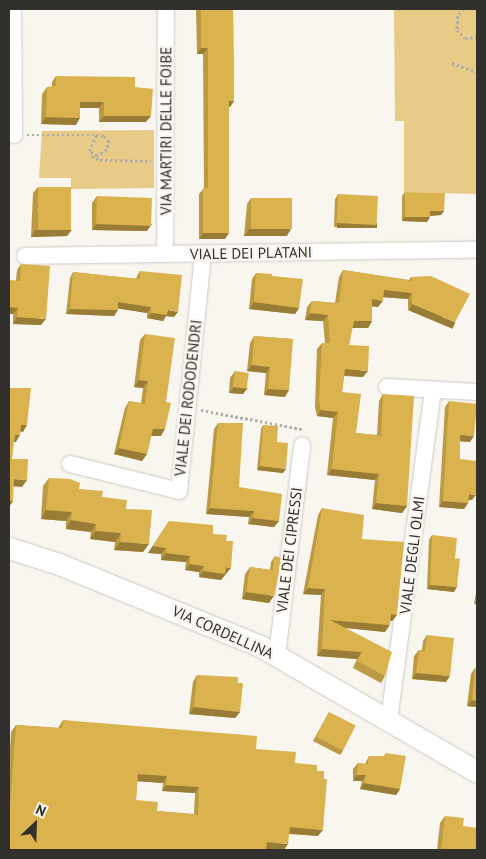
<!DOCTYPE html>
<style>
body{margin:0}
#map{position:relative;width:486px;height:859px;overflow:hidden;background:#f9f6f0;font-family:"PT Sans",sans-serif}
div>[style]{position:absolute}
.green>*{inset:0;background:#e8cb87}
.path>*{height:2.5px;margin-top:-1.25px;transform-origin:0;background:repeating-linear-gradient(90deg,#b0aea9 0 2.5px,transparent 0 5px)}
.roads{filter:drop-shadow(0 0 1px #ccc9c3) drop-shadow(0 0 1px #ccc9c3)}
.minor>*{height:16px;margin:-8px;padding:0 8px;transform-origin:8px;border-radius:8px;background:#fff}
.tertiary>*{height:21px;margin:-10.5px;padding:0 10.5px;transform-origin:10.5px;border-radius:10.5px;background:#fff}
.wall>*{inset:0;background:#bb9a43}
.shaded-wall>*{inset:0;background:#997d37;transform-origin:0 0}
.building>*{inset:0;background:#dab34e;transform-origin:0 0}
span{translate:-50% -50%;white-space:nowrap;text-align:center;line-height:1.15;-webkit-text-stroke:5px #f9f6f0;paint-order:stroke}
.street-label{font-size:15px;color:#31302d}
.frame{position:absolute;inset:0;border:10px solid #31302d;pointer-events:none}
.north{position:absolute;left:10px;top:799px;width:50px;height:50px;-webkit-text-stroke:4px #f9f6f0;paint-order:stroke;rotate:24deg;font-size:14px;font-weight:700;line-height:20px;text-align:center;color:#31302d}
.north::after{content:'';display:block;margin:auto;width:18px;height:22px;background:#31302d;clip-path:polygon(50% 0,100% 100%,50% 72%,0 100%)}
</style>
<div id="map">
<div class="green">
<div style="clip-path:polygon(394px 9px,477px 9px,477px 194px,404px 192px,404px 121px,395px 121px)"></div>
<div style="clip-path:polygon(154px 130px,154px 188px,71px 189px,71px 178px,39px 178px,42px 131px)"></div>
</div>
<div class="path">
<div style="left:464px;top:9px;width:9px;rotate:131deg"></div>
<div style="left:458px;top:16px;width:14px;rotate:94deg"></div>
<div style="left:457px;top:30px;width:11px;rotate:45deg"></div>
<div style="left:465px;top:38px;width:12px;rotate:-5deg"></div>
<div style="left:452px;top:63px;width:27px;rotate:20deg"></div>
<div style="left:27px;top:135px;width:69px"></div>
<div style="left:96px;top:135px;width:8px;rotate:7deg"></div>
<div style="left:104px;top:136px;width:6px;rotate:39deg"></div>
<div style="left:109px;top:140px;width:10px;rotate:101deg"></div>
<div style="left:107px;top:150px;width:12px;rotate:149deg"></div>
<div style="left:97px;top:156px;width:9px;rotate:-148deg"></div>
<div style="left:89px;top:151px;width:17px;rotate:-66deg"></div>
<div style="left:92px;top:156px;width:9px;rotate:27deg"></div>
<div style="left:100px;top:160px;width:51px;rotate:1.1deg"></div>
<div style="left:201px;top:410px;width:103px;rotate:10.7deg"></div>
</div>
<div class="roads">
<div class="minor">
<div style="left:13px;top:9px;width:126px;rotate:89.5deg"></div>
<div style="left:165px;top:254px;width:245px;rotate:-89.8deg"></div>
<div style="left:25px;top:256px;width:452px;rotate:-0.8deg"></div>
<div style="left:387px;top:387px;width:90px;rotate:3.2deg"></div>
<div style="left:70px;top:464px;width:112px;rotate:13.9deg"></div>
<div style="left:179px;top:491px;width:238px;rotate:-84.2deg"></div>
<div style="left:277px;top:656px;width:212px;rotate:-83.2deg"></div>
<div style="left:389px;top:720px;width:333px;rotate:-82.4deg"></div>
</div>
<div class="tertiary">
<div style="left:9px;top:548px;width:52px;rotate:17.7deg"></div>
<div style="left:59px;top:564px;width:217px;rotate:22.2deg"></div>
<div style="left:260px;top:646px;width:251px;rotate:30.1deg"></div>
</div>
</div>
<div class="wall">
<div style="clip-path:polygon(196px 9px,233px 9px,234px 101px,230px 107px,229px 107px,225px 239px,199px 239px,199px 194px,204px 188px,203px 54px,197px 54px)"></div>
<div style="clip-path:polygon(56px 76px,135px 87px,146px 122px,99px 122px,99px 108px,80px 108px,76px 125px,41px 124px,42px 94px,47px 87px,52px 87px,52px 82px)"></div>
<div style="clip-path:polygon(38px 187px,67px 236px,31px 237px,33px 193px)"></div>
<div style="clip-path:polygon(405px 192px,444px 211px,441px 215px,430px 216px,430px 217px,427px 222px,402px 221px,402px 196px)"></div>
<div style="clip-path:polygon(338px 194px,377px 223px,374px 227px,334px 227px,335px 199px)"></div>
<div style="clip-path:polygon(97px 196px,147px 231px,92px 230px,92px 203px)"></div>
<div style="clip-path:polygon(251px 198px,287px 236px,244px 236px,247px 204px)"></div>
<div style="clip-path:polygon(21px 264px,41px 325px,13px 324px,13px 314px,9px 314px,9px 280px,16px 281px,17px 270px)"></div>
<div style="clip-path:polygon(343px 270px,409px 280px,411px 277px,451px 328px,408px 310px,408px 299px,383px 297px,378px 307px,372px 306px,372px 321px,368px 328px,352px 328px,349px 345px,363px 377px,344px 376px,342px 392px,356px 433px,377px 435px,379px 401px,383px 394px,407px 506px,402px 513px,372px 509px,375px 480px,327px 475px,333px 418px,317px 416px,315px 407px,317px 349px,322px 343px,325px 343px,323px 321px,305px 320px,307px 307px,312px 301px,335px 303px,339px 277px)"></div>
<div style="clip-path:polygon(140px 271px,174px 317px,166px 316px,163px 321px,147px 318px,147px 313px,118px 308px,118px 310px,114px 316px,66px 314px,70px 278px,73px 272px,136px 279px,137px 276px)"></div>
<div style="clip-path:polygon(256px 273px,272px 276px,299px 308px,295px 314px,249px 309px,252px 279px)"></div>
<div style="clip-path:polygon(145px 334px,161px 436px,151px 436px,147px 454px,142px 461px,114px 454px,125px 408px,129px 401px,141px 403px,143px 388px,134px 387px,140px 340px)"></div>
<div style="clip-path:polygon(254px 336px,293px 339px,285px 397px,264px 395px,266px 373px,247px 371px,250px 343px)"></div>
<div style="clip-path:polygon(235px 371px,243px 394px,229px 393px,230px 378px)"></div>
<div style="clip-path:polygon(449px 401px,470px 442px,460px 441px,460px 459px,472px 500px,469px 500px,468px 503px,464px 509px,439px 507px,445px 407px)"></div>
<div style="clip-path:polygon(218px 423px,239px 487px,279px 521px,274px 527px,248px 524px,249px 517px,206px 514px,214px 429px)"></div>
<div style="clip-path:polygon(263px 425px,277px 442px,283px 473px,257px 470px,261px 429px)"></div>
<div style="clip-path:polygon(49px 478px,102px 497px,126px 509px,143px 552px,114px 550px,115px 542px,90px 539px,91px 532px,66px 529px,66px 521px,41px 519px,43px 486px)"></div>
<div style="clip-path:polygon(322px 508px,362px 539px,397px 615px,392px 621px,390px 621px,385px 632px,346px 628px,385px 676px,381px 683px,353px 668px,357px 659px,317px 656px,321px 595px,303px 594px,318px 515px)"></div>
<div style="clip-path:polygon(169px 521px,213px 534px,226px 541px,226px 574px,225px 574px,221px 580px,199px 577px,199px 572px,185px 570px,186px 562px,161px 560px,161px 554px,148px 553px)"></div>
<div style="clip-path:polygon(432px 535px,455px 559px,454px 592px,427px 589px,429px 540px)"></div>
<div style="clip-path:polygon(275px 556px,269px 603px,242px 599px,245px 574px,250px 567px,270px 570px,271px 562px)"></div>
<div style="clip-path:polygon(477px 587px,477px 605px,474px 604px)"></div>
<div style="clip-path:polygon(427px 635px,446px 682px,412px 679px,414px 656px,419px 650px,422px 650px,423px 641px)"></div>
<div style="clip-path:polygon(475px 668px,477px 669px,477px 707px,467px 706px,471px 674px)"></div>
<div style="clip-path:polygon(197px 675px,238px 683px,240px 712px,235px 718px,189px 714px,193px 682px)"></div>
<div style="clip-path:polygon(329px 712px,343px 751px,340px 755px,313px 741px)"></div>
<div style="clip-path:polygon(evenodd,63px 720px,256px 749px,317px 771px,318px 836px,289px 834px,266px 849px,9px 850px,9px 766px,11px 732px,16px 725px,58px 728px,63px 720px,137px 781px,163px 783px,162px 791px,195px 793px,194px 814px,157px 811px,136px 800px,137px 781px)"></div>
<div style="clip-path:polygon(386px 753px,400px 789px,396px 795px,360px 789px,362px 781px,353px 781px,353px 769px,358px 763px,365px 764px,369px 756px,384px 756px)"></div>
<div style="clip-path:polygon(445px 816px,463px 826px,477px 850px,437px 850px,440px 823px)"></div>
</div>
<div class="shaded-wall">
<div style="clip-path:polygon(201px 48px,208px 48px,203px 54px,197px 54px)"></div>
<div style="clip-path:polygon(229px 101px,234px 101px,230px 107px,225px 107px)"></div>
<div style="clip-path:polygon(80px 102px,104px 102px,99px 108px,76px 108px)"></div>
<div style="clip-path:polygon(104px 116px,151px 116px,146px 122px,99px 122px)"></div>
<div style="clip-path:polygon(46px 117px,80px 118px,76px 125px,41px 124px)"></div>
<div style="clip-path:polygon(430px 211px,444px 211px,441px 215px,427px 216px)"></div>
<div style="clip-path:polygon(405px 217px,430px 217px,427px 222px,402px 221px)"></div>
<div style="left:337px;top:223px;width:40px;height:5px"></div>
<div style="clip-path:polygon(96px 224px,152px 224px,147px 231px,92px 230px)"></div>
<div style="clip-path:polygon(249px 229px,291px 229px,287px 236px,244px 236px)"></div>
<div style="clip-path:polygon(35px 230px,72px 230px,67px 236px,31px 237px)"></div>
<div style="clip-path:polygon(203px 233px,229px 233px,225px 239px,199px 239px)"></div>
<div style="clip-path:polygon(384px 290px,412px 293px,408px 299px,380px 297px)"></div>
<div style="clip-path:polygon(372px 299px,383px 301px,378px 307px,368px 306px)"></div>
<div style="clip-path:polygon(118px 302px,151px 307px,147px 313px,114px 308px)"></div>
<div style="clip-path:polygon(254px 302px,299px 308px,295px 314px,249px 309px)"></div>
<div style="left:412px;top:304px;width:47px;height:7px;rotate:23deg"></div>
<div style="clip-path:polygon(9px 307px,18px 308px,13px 314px,9px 314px)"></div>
<div style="clip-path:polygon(70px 309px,118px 310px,114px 316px,66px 314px)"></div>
<div style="clip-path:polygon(168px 310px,178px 312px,174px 317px,166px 316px,163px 321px,147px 318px,151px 313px)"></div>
<div style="clip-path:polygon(310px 313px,328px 315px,323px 321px,305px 320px)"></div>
<div style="clip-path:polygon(17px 317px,46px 319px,41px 325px,13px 324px)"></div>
<div style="clip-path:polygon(354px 321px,372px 321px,368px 328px,349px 328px)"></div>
<div style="clip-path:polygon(252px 365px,270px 367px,266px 373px,247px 371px)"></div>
<div style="clip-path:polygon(345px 369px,368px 371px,363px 377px,340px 375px)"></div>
<div style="clip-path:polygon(139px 380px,148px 381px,143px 388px,134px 387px)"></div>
<div style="clip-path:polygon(234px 387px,248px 388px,243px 394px,229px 393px)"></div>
<div style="clip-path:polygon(268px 389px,289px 390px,285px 397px,264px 395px)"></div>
<div style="clip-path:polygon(321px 410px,338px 412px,333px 418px,317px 416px)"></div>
<div style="clip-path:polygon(21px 425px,27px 425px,23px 432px,17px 431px)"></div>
<div style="clip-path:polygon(153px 429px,165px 429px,161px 436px,148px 436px)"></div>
<div style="clip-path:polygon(15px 435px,20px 435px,16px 442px,10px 442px)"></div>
<div style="clip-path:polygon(460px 435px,474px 436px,470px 442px,456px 441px)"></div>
<div style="clip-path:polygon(119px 448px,147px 454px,142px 461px,114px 454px)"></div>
<div style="clip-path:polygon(260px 466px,286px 469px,283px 473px,257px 470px)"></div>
<div style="clip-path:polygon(332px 469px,379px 474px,375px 480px,327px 475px)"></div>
<div style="clip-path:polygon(14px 479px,27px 480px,22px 487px,10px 486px)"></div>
<div style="clip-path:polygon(469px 494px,476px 495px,472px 500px,465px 500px)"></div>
<div style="clip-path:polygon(9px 501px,13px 501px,9px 507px)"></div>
<div style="clip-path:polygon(443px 501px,468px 503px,464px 509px,439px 507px)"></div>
<div style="clip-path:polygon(376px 503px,407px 506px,402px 513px,372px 509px)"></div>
<div style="clip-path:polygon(210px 508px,254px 511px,249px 517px,206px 514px)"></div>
<div style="clip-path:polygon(46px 510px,72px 512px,66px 521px,41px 519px)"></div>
<div style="clip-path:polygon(253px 518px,279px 521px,274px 527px,248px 524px)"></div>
<div style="clip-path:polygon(71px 520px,96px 524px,91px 532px,66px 529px)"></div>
<div style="clip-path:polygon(96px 531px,121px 533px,115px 542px,90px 539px)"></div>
<div style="clip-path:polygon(120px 542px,149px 544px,143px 552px,114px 550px)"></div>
<div style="clip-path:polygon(153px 546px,166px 548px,161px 554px,148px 553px)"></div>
<div style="clip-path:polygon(166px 553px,190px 556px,186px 562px,161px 560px)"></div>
<div style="clip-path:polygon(190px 564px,204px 566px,199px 572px,185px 570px)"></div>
<div style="clip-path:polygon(226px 567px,231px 568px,221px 580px,199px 577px,203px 571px)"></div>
<div style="clip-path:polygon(430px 585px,457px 587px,454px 592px,427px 589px)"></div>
<div style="clip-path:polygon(308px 588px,325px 589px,321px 595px,303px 594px)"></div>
<div style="clip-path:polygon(246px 592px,274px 596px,269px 603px,242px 599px)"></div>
<div style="clip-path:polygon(391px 614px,397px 615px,392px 621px,386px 620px)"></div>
<div style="clip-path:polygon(330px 620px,390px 625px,385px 632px,326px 626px)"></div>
<div style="clip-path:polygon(322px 649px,362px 652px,357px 659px,317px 656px)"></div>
<div style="clip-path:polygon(416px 673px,450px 676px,446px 682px,412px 679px)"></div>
<div style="clip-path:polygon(472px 700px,477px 701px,477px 707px,467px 706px)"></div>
<div style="clip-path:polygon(194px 707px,240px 712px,235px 718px,189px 714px)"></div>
<div style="clip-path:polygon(138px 774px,167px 776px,163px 783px,133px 781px)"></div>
<div style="clip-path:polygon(357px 775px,366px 775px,362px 781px,353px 781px)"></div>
<div style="clip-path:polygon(364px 783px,400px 789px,396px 795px,360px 789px)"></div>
<div style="clip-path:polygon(166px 785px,199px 787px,195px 793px,162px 791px)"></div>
<div style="clip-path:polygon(290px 827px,323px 830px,318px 836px,285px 833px)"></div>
<div style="clip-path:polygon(267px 842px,288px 844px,284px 850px,262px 849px)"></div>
</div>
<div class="building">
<div style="clip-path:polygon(201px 9px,233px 9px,234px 101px,229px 101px,229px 233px,203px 233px,203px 188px,208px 188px,208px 48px,201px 48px)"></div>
<div style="clip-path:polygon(56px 76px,135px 77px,135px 87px,153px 89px,151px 116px,104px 116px,104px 102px,80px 102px,80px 118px,46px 117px,47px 87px,56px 86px)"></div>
<div style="left:38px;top:187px;width:33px;height:43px"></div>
<div style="clip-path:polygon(405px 192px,445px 193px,444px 211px,430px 211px,430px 217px,405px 217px)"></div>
<div style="left:338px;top:194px;width:40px;height:29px;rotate:3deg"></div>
<div style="left:97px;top:196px;width:55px;height:28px;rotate:2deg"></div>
<div style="left:251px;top:198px;width:41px;height:31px"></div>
<div style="clip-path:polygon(21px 264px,50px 266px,46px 319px,17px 317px,18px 308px,9px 307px,9px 280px,20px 281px)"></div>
<div style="clip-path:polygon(343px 270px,412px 281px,411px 277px,431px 276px,470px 294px,455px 322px,412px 304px,412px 293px,384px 290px,383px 301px,372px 299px,372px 321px,354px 321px,349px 345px,369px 346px,368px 371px,345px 369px,342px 392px,361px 394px,356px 433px,381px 436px,383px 394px,414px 396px,407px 506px,376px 503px,379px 474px,332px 469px,338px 412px,321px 410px,319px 400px,322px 343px,330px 343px,328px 315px,310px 313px,312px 301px,339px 303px)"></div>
<div style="clip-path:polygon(140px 271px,182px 275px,178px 312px,168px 310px,167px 315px,151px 313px,151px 307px,118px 302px,118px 310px,70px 309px,73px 272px,140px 279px)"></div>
<div style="clip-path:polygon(256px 273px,272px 274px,272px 276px,303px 279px,299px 308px,254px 302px)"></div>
<div style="clip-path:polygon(145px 334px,175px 338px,166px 402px,171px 403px,165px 429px,153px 429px,147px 454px,119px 448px,129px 401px,145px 404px,148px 381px,139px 380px)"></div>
<div style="clip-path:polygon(254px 336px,293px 339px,289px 390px,268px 389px,270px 367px,252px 365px)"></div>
<div style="left:235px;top:371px;width:14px;height:16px;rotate:8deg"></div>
<div style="clip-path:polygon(9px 388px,31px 388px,27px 425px,21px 425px,20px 435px,15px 435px,12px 459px,28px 459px,27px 480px,14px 479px,13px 501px,9px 501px)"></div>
<div style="clip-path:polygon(449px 401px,477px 404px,474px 436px,460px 435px,460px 459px,477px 461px,477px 480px,476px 495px,469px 494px,468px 503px,443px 501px)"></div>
<div style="clip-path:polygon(218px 423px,243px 423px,239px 487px,282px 494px,279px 521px,253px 518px,254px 511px,210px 508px)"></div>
<div style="clip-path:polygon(263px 425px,278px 426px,277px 442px,288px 443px,286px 469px,260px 466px)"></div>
<div style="clip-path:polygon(49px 478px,70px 479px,80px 483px,79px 489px,103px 491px,102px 497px,127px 500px,126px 509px,152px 510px,149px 544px,120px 542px,121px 533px,96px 531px,96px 524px,71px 520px,72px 512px,46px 510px)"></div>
<div style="clip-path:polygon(322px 508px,364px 515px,362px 539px,404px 542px,397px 615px,391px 614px,390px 625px,330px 620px,392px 652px,385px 676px,357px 661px,362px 652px,322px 649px,325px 589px,308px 588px)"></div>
<div style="clip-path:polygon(169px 521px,213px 525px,213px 534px,227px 535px,226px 541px,233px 541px,231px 568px,226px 567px,225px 574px,203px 571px,204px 566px,190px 564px,190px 556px,166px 553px,166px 548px,153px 546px)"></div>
<div style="clip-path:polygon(432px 535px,457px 538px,455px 559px,460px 558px,457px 587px,430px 585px)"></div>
<div style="clip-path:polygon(275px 556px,282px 558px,274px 596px,246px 592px,250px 567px,273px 570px)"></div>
<div style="clip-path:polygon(427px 635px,454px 638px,450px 676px,416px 673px,419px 650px,425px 651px)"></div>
<div style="clip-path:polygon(475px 668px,477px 669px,477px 701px,472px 700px)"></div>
<div style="clip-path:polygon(197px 675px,238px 677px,238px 683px,243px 683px,240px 712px,194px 707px)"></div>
<div style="left:329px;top:712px;width:30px;height:28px;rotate:27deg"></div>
<div style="clip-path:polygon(evenodd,63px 720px,257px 736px,256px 749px,296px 752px,295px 763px,317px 765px,317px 771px,324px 771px,324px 779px,327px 779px,323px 830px,290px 827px,288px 844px,267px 842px,266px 850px,9px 850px,9px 819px,16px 725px,62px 728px,63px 720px,138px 774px,167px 776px,166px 785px,199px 787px,198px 815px,157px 811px,158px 802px,136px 800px,138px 774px)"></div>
<div style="clip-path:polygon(386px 753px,406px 756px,400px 789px,364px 783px,366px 775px,357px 775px,358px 763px,368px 764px,369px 756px,385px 756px)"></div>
<div style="clip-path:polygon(445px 816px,464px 818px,463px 826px,477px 828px,477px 850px,441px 850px)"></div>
</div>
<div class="street-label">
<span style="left:166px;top:131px;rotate:-90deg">VIA MARTIRI DELLE FOIBE</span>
<span style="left:251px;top:253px;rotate:-1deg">VIALE DEI PLATANI</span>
<span style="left:188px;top:398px;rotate:-84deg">VIALE DEI RODODENDRI</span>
<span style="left:289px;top:550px;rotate:-83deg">VIALE DEI CIPRESSI</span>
<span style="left:412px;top:555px;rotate:-83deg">VIALE DEGLI OLMI</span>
<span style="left:223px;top:632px;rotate:24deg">VIA CORDELLINA</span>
</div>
<div class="frame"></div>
<div class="north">N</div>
</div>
